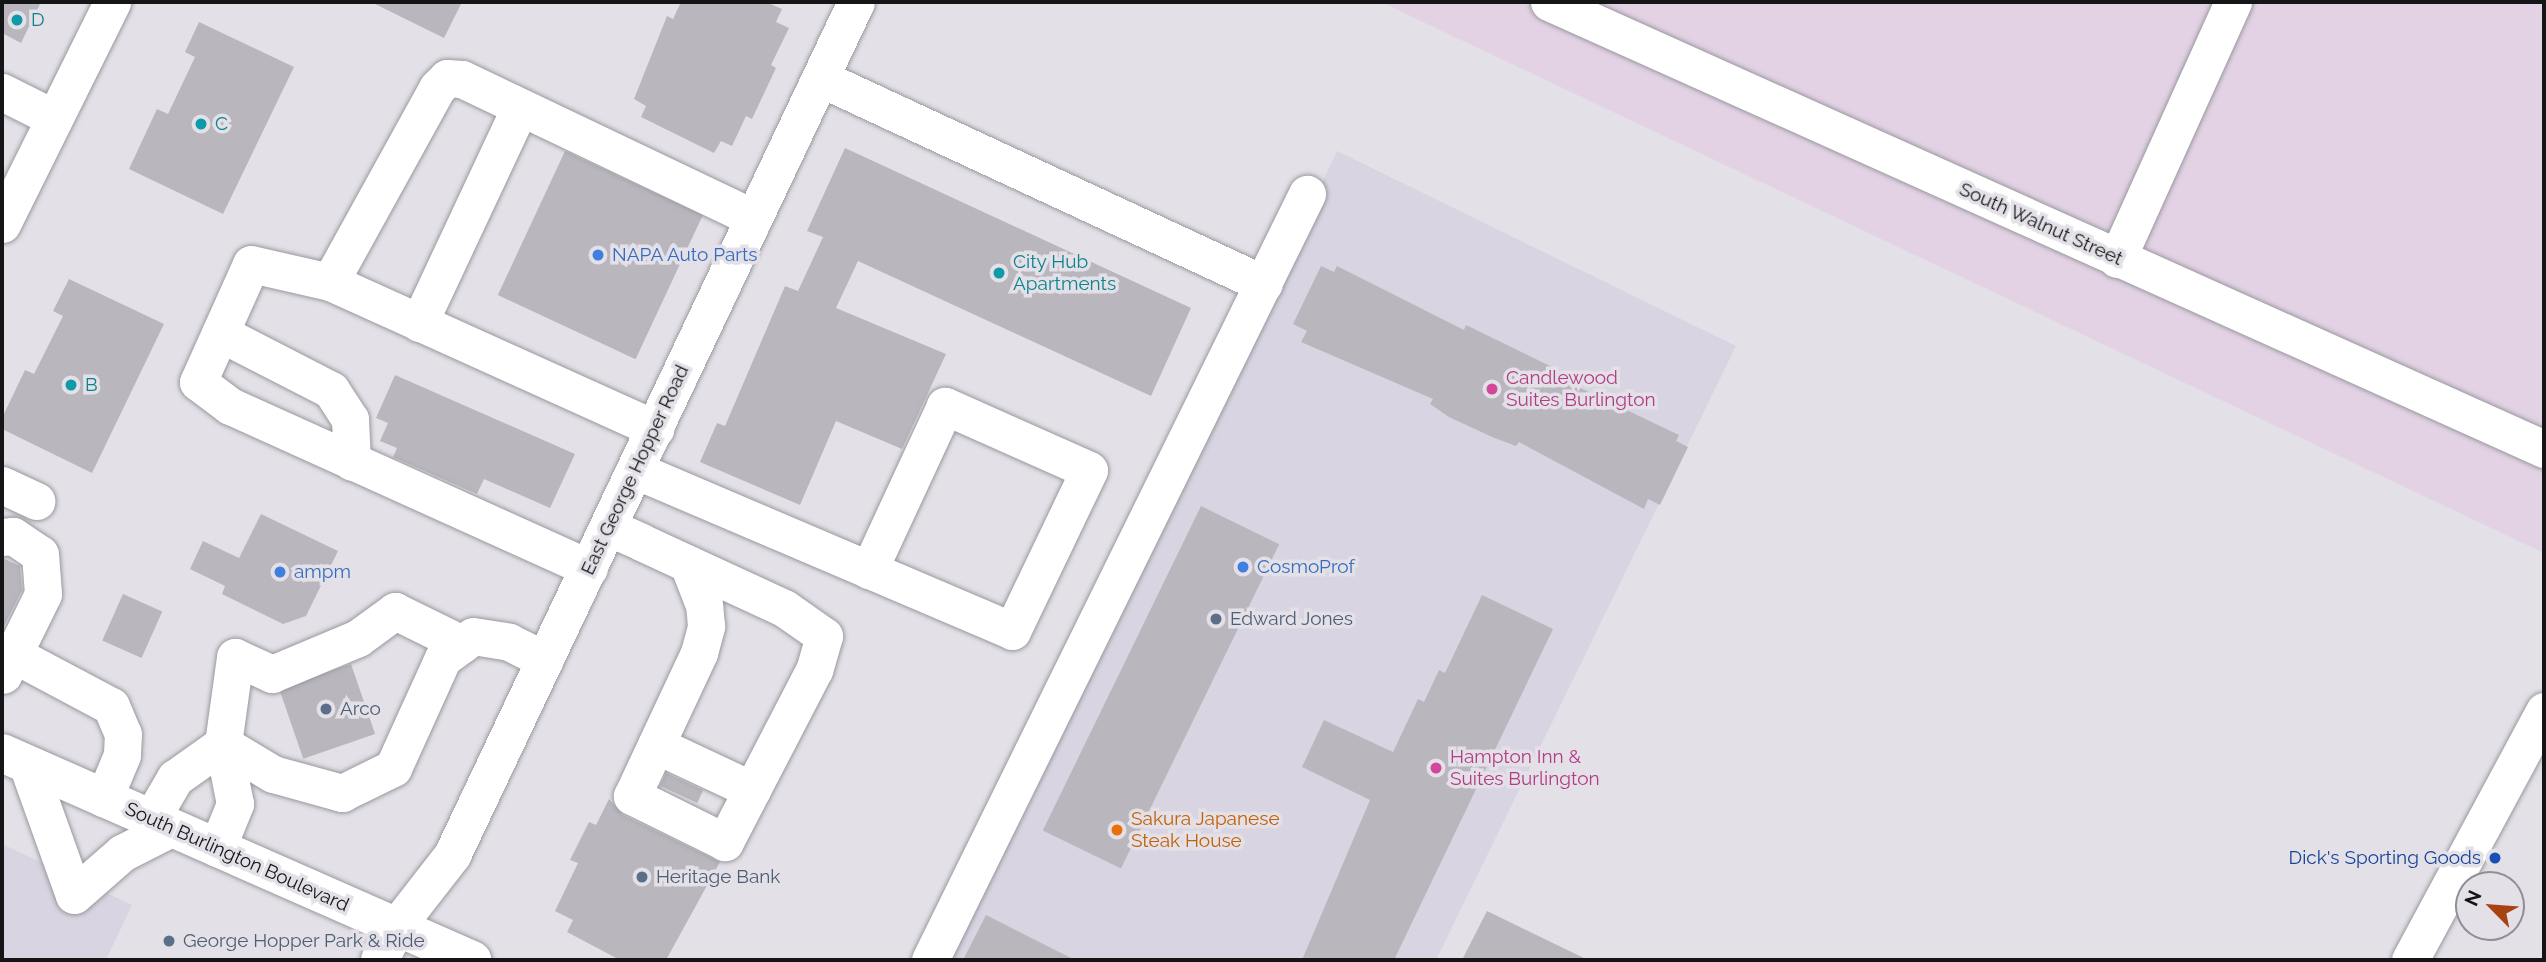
<!DOCTYPE html>
<style>
body{margin:0}
#map{position:relative;width:2546px;height:962px;overflow:hidden;background:#e3e1e7;font-family:Raleway,sans-serif}
div>[style]{position:absolute}
.built>*{inset:0;background:#d8d4e1}
.industrial>*{inset:0;background:#e2d2e4}
.building>*{inset:0;background:#b9b7bd;transform-origin:0 0}
.roads{filter:drop-shadow(0 0 2px #9a989f) drop-shadow(0 0 2px #9a989f)}
.minor>*{height:37px;margin:-18.5px;padding:0 18.5px;transform-origin:18.5px;border-radius:18.5px;background:#fff}
.major>*{height:38px;margin:-19px;padding:0 19px;transform-origin:19px;border-radius:19px;background:#fff}
.dots>*{width:19px;height:19px;translate:-50% -50%;box-sizing:border-box;border:4px solid #e3e1e7;border-radius:50%}
span{translate:-50% -50%;white-space:nowrap;text-align:center;line-height:1.15;-webkit-text-stroke:7px #e3e1e7;paint-order:stroke}
.culture-label{font-size:19px;color:#0d838f}
.left{translate:0 -50%;text-align:left}
.street-label{font-size:19px;color:#151517}
.shop-label{font-size:19px;color:#366cbe}
.hotel-label{font-size:19px;color:#b23c85}
.service-label{font-size:19px;color:#4e5e75}
.food-label{font-size:19px;color:#c56008}
.transit-label{font-size:19px;color:#164399}
.right{translate:-100% -50%;text-align:right}
.frame{position:absolute;inset:0;border:4px solid #151517;pointer-events:none}
.north{position:absolute;left:2455px;top:871px;width:70px;height:70px;box-sizing:border-box;background:#e3e1e7;border:2px solid #918f94;border-radius:50%;rotate:295deg;font-size:19px;font-weight:700;line-height:28px;text-align:center;color:#151517}
.north::after{content:'';display:block;margin:auto;width:24px;height:32px;background:#a74213;clip-path:polygon(50% 0,100% 100%,50% 72%,0 100%)}
</style>
<div id="map">
<div class="built">
<div style="clip-path:polygon(1337px 151px,1736px 346px,1436px 960px,949px 960px)"></div>
<div style="clip-path:polygon(2px 844px,132px 905px,106px 960px,2px 960px)"></div>
</div>
<div class="industrial">
<div style="clip-path:polygon(1381px 2px,2544px 2px,2544px 553px)"></div>
</div>
<div class="building">
<div style="clip-path:polygon(2px 2px,41px 2px,21px 43px,2px 33px)"></div>
<div style="clip-path:polygon(371px 2px,462px 2px,444px 38px)"></div>
<div style="clip-path:polygon(681px 2px,766px 2px,782px 9px,776px 22px,789px 28px,771px 65px,776px 68px,752px 119px,746px 116px,732px 146px,721px 141px,714px 153px,641px 117px,646px 106px,634px 99px,667px 16px,673px 19px)"></div>
<div style="clip-path:polygon(199px 22px,294px 67px,223px 214px,129px 169px,157px 109px,168px 114px,195px 57px,185px 52px)"></div>
<div style="clip-path:polygon(845px 148px,1191px 308px,1151px 396px,858px 261px,836px 308px,946px 354px,902px 449px,836px 421px,800px 505px,700px 462px,717px 423px,725px 426px,785px 286px,798px 291px,823px 237px,807px 231px)"></div>
<div style="left:565px;top:151px;width:152px;height:159px;rotate:25deg"></div>
<div style="clip-path:polygon(1321px 266px,1334px 272px,1337px 266px,1464px 330px,1466px 325px,1552px 367px,1549px 373px,1679px 435px,1676px 441px,1688px 447px,1660px 505px,1648px 499px,1644px 509px,1519px 442px,1516px 446px,1492px 437px,1449px 417px,1430px 404px,1433px 399px,1301px 342px,1307px 331px,1293px 324px)"></div>
<div style="clip-path:polygon(69px 279px,164px 324px,92px 473px,2px 429px,2px 418px,25px 370px,34px 374px,63px 316px,53px 311px)"></div>
<div style="clip-path:polygon(395px 375px,575px 454px,550px 508px,484px 479px,477px 494px,393px 457px,397px 448px,380px 441px,388px 423px,376px 418px)"></div>
<div style="left:1201px;top:506px;width:87px;height:361px;rotate:26deg"></div>
<div style="clip-path:polygon(261px 514px,338px 551px,306px 616px,283px 624px,222px 594px,225px 586px,190px 569px,203px 541px,239px 558px)"></div>
<div style="clip-path:polygon(2px 558px,20px 566px,22px 590px,2px 630px)"></div>
<div style="left:123px;top:594px;width:43px;height:51px;rotate:24deg"></div>
<div style="clip-path:polygon(1482px 595px,1553px 629px,1394px 960px,1302px 960px,1370px 800px,1302px 767px,1324px 720px,1393px 752px,1418px 699px,1424px 702px,1439px 670px,1445px 673px)"></div>
<div style="left:351px;top:664px;width:74px;height:76px;rotate:71deg"></div>
<div style="left:666px;top:773px;width:41px;height:14px;rotate:25deg"></div>
<div style="clip-path:polygon(609px 799px,623px 815px,720px 862px,666px 960px,620px 960px,567px 932px,573px 920px,555px 911px,578px 863px,570px 860px,589px 822px,596px 825px)"></div>
<div style="clip-path:polygon(1487px 911px,1588px 960px,1462px 960px)"></div>
<div style="clip-path:polygon(986px 915px,1075px 960px,963px 960px)"></div>
</div>
<div class="roads">
<div class="minor">
<div style="left:1549px;top:2px;width:1091px;rotate:24.19deg"></div>
<div style="left:820px;top:78px;width:489px;rotate:24.9deg"></div>
<div style="left:2px;top:92px;width:56px;rotate:26.6deg"></div>
<div style="left:2px;top:224px;width:248px;rotate:-63.6deg"></div>
<div style="left:2117px;top:259px;width:282px;rotate:-65.7deg"></div>
<div style="left:330px;top:282px;width:222px;rotate:-61.1deg"></div>
<div style="left:437px;top:88px;width:14px;rotate:-45deg"></div>
<div style="left:447px;top:78px;width:15px;rotate:4deg"></div>
<div style="left:462px;top:79px;width:323px;rotate:25.5deg"></div>
<div style="left:419px;top:323px;width:238px;rotate:-64.9deg"></div>
<div style="left:220px;top:333px;width:125px;rotate:27.2deg"></div>
<div style="left:331px;top:390px;width:35px;rotate:57deg"></div>
<div style="left:350px;top:419px;width:43px;rotate:87.3deg"></div>
<div style="left:635px;top:470px;width:410px;rotate:23.1deg"></div>
<div style="left:1012px;top:631px;width:178px;rotate:-64.4deg"></div>
<div style="left:1089px;top:470px;width:158px;rotate:-156deg"></div>
<div style="left:945px;top:406px;width:181px;rotate:114.9deg"></div>
<div style="left:2px;top:485px;width:38px;rotate:25deg"></div>
<div style="left:608px;top:527px;width:36px;rotate:24deg"></div>
<div style="left:641px;top:542px;width:157px;rotate:24.8deg"></div>
<div style="left:784px;top:608px;width:49px;rotate:35deg"></div>
<div style="left:824px;top:636px;width:35px;rotate:106deg"></div>
<div style="left:814px;top:670px;width:194px;rotate:117.4deg"></div>
<div style="left:725px;top:842px;width:104px;rotate:-153.7deg"></div>
<div style="left:632px;top:796px;width:158px;rotate:-64.9deg"></div>
<div style="left:699px;top:653px;width:28px;rotate:-75deg"></div>
<div style="left:706px;top:626px;width:21px;rotate:-95deg"></div>
<div style="left:704px;top:605px;width:44px;rotate:-111.3deg"></div>
<div style="left:2px;top:537px;width:11px;rotate:-5deg"></div>
<div style="left:13px;top:536px;width:32px;rotate:34deg"></div>
<div style="left:40px;top:554px;width:40px;rotate:85.7deg"></div>
<div style="left:43px;top:594px;width:90px;rotate:116.3deg"></div>
<div style="left:589px;top:568px;width:394px;rotate:-155.7deg"></div>
<div style="left:230px;top:406px;width:40px;rotate:-143deg"></div>
<div style="left:198px;top:382px;width:129px;rotate:-65.8deg"></div>
<div style="left:251px;top:264px;width:81px;rotate:12.8deg"></div>
<div style="left:330px;top:282px;width:357px;rotate:24.3deg"></div>
<div style="left:13px;top:654px;width:111px;rotate:28deg"></div>
<div style="left:111px;top:706px;width:30px;rotate:67deg"></div>
<div style="left:123px;top:734px;width:21px;rotate:93deg"></div>
<div style="left:122px;top:755px;width:47px;rotate:112.7deg"></div>
<div style="left:223px;top:744px;width:58px;rotate:31deg"></div>
<div style="left:273px;top:774px;width:72px;rotate:15.4deg"></div>
<div style="left:342px;top:793px;width:57px;rotate:-26.1deg"></div>
<div style="left:393px;top:768px;width:121px;rotate:-65.6deg"></div>
<div style="left:443px;top:658px;width:37px;rotate:-36deg"></div>
<div style="left:473px;top:636px;width:36px;rotate:9deg"></div>
<div style="left:509px;top:642px;width:40px;rotate:26.6deg"></div>
<div style="left:656px;top:745px;width:106px;rotate:25.1deg"></div>
<div style="left:27px;top:764px;width:139px;rotate:70.3deg"></div>
<div style="left:74px;top:895px;width:64px;rotate:-41.2deg"></div>
<div style="left:122px;top:853px;width:55px;rotate:-27deg"></div>
<div style="left:151px;top:819px;width:48px;rotate:-59.7deg"></div>
<div style="left:175px;top:778px;width:59px;rotate:-35.3deg"></div>
<div style="left:217px;top:848px;width:48px;rotate:-67.8deg"></div>
<div style="left:235px;top:804px;width:61px;rotate:-101.3deg"></div>
<div style="left:223px;top:744px;width:88px;rotate:-82.1deg"></div>
<div style="left:235px;top:657px;width:41px;rotate:24.7deg"></div>
<div style="left:272px;top:674px;width:93px;rotate:-22.7deg"></div>
<div style="left:358px;top:638px;width:46px;rotate:-36.1deg"></div>
<div style="left:395px;top:611px;width:75px;rotate:26.2deg"></div>
<div style="left:396px;top:927px;width:91px;rotate:-52.1deg"></div>
<div style="left:452px;top:855px;width:944px;rotate:-64.66deg"></div>
<div style="left:930px;top:960px;width:854px;rotate:-63.8deg"></div>
<div style="left:2410px;top:960px;width:283px;rotate:-61.7deg"></div>
</div>
<div class="major">
<div style="left:2px;top:753px;width:514px;rotate:23.77deg"></div>
<div style="left:380px;top:960px;width:37px;rotate:-64deg"></div>
</div>
</div>
<div class="dots">
<div style="left:17px;top:20px;background:#0f9aa8"></div>
<div style="left:201px;top:124px;background:#0f9aa8"></div>
<div style="left:598px;top:255px;background:#3f7fe0"></div>
<div style="left:999px;top:273px;background:#0f9aa8"></div>
<div style="left:71px;top:385px;background:#0f9aa8"></div>
<div style="left:1492px;top:389px;background:#d1479c"></div>
<div style="left:1243px;top:567px;background:#3f7fe0"></div>
<div style="left:280px;top:572px;background:#3f7fe0"></div>
<div style="left:1216px;top:619px;background:#5c6f8a"></div>
<div style="left:326px;top:709px;background:#5c6f8a"></div>
<div style="left:1436px;top:768px;background:#d1479c"></div>
<div style="left:1117px;top:830px;background:#e8710a"></div>
<div style="left:2495px;top:858px;background:#1a4fb4"></div>
<div style="left:642px;top:877px;background:#5c6f8a"></div>
<div style="left:169px;top:941px;background:#5c6f8a"></div>
</div>
<div class="culture-label">
<span class="left" style="left:31px;top:20px">D</span>
<span class="left" style="left:215px;top:124px">C</span>
<span class="left" style="left:1013px;top:273px">City Hub<br>Apartments</span>
<span class="left" style="left:85px;top:385px">B</span>
</div>
<div class="street-label">
<span style="left:2041px;top:224px;rotate:24deg">South Walnut Street</span>
<span style="left:635px;top:470px;rotate:-65deg">East George Hopper Road</span>
<span style="left:237px;top:857px;rotate:24deg">South Burlington Boulevard</span>
</div>
<div class="shop-label">
<span class="left" style="left:612px;top:255px">NAPA Auto Parts</span>
<span class="left" style="left:1257px;top:567px">CosmoProf</span>
<span class="left" style="left:294px;top:572px">ampm</span>
</div>
<div class="hotel-label">
<span class="left" style="left:1506px;top:389px">Candlewood<br>Suites Burlington</span>
<span class="left" style="left:1450px;top:768px">Hampton Inn &amp;<br>Suites Burlington</span>
</div>
<div class="service-label">
<span class="left" style="left:1230px;top:619px">Edward Jones</span>
<span class="left" style="left:340px;top:709px">Arco</span>
<span class="left" style="left:656px;top:877px">Heritage Bank</span>
<span class="left" style="left:183px;top:941px">George Hopper Park &amp; Ride</span>
</div>
<div class="food-label">
<span class="left" style="left:1131px;top:830px">Sakura Japanese<br>Steak House</span>
</div>
<div class="transit-label">
<span class="right" style="left:2481px;top:858px">Dick's Sporting Goods</span>
</div>
<div class="frame"></div>
<div class="north">N</div>
</div>
